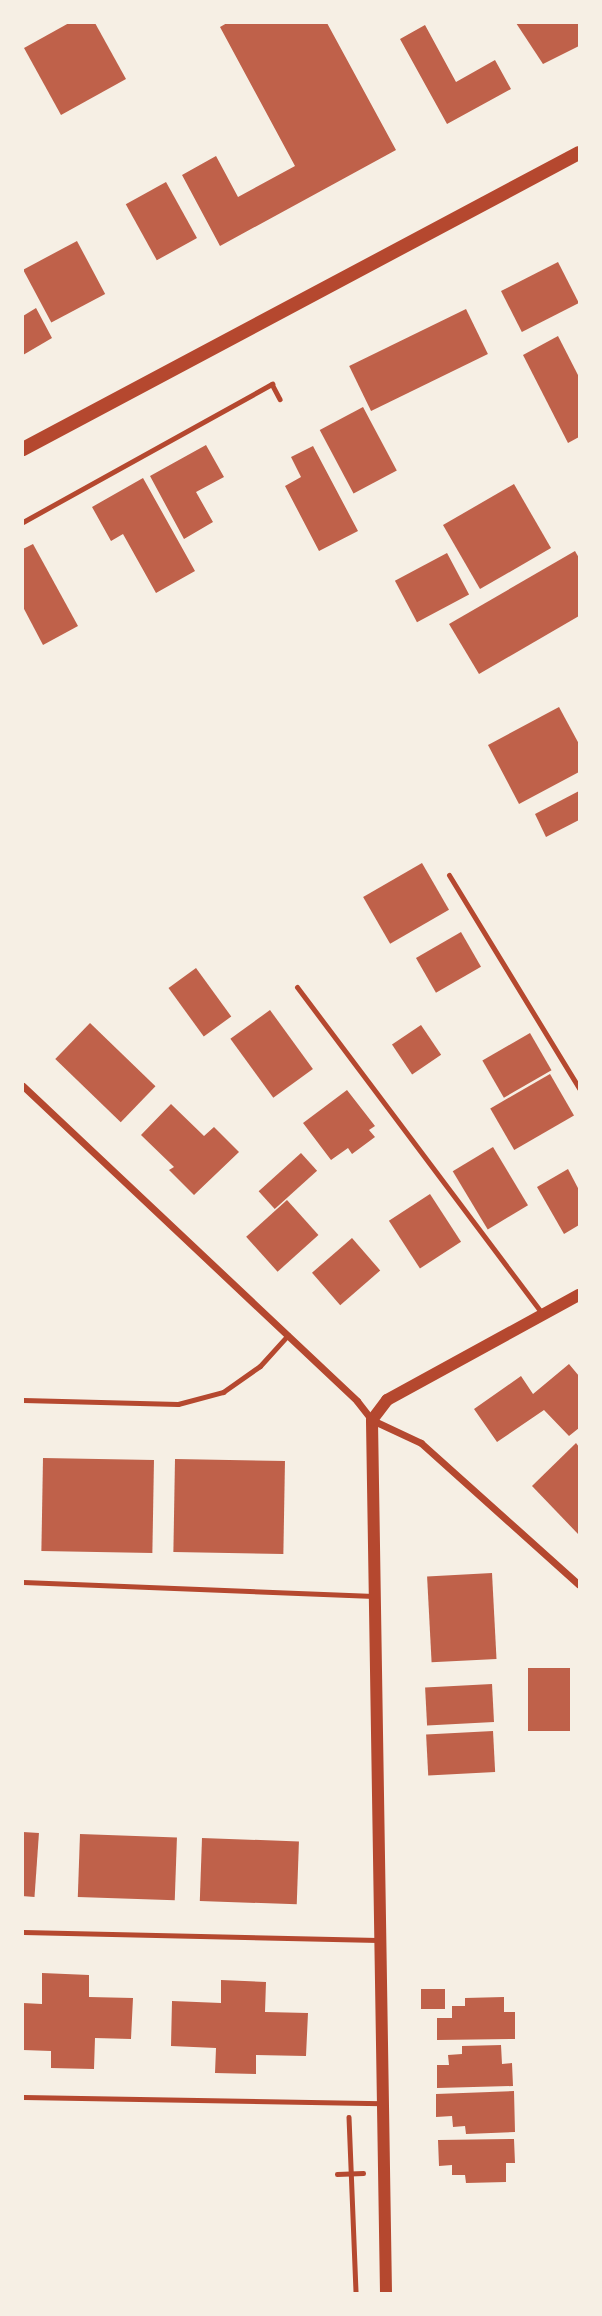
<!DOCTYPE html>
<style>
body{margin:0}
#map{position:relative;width:602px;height:2316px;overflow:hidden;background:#f6efe4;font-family:"Libre Baskerville",serif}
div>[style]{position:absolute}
.building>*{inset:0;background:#bf614a;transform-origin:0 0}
.path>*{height:4.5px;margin:-2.25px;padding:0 2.25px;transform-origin:2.25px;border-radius:2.25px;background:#b5482f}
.service>*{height:5px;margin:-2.5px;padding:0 2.5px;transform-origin:2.5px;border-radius:2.5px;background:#b5482f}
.minor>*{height:7px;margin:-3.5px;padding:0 3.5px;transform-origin:3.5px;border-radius:3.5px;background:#b5482f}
.tertiary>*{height:12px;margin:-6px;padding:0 6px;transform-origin:6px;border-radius:6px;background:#b5482f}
.secondary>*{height:14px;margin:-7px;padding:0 7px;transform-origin:7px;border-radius:7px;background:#b5482f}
span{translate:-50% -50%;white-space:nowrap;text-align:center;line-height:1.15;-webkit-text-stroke:5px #f6efe4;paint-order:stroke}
.frame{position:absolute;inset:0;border:24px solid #f6efe4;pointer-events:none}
</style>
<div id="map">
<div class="building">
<div style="clip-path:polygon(69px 23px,95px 23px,126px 79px,61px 115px,24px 48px)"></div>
<div style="clip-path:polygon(227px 23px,327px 23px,396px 150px,220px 246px,182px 175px,216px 156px,238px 197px,295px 166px,220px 27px)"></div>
<div style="clip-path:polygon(516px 23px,579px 23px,579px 46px,543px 64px)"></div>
<div style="clip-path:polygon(425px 25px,456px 82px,495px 60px,511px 89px,447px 124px,400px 39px)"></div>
<div style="left:166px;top:182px;width:64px;height:46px;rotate:61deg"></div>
<div style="left:77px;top:241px;width:60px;height:61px;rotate:62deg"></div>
<div style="left:558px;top:262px;width:46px;height:64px;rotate:63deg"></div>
<div style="clip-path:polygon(36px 308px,52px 338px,23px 355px,23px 316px)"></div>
<div style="left:466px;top:309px;width:50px;height:130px;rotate:64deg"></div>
<div style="clip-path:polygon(558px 336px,579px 377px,579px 437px,568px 443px,523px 355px)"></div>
<div style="left:363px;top:407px;width:72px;height:49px;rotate:62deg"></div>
<div style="clip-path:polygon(206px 445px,224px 477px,196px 492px,213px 522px,184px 539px,150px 476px)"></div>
<div style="clip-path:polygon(313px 446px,358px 531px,319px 551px,285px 486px,301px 477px,291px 457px)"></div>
<div style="clip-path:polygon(143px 478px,195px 571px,156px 593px,123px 534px,111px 541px,92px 507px)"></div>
<div style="left:514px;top:484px;width:74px;height:82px;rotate:60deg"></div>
<div style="clip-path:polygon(33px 544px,78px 626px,43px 645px,23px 607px,23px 549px)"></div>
<div style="clip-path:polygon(575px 551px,579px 558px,579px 616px,479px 674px,449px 624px)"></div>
<div style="left:447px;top:553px;width:47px;height:59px;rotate:62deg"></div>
<div style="clip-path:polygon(559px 707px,579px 744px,579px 772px,519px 804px,488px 745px)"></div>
<div style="clip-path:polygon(579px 791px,579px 820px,546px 837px,535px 814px)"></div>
<div style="left:422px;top:863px;width:54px;height:68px;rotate:60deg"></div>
<div style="left:461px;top:932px;width:40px;height:52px;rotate:60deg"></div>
<div style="left:196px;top:968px;width:60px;height:34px;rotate:54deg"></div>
<div style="left:270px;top:1010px;width:73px;height:49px;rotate:54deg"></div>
<div style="left:90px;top:1023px;width:91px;height:50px;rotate:44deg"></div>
<div style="left:421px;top:1025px;width:36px;height:35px;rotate:56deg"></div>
<div style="left:530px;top:1033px;width:43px;height:55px;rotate:60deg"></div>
<div style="left:550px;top:1074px;width:48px;height:69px;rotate:60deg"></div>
<div style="clip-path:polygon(347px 1090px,375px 1126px,369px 1130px,375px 1137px,352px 1154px,348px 1148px,331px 1160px,303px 1123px)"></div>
<div style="clip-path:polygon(171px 1104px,204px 1136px,214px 1127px,239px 1152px,194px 1195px,169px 1170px,174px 1167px,141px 1135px)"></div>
<div style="left:493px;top:1147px;width:68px;height:47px;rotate:59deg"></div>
<div style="left:301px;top:1153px;width:24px;height:57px;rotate:48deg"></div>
<div style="clip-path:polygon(568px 1169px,579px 1190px,579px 1225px,564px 1234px,537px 1187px)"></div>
<div style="left:430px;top:1194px;width:57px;height:49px;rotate:57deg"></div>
<div style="left:287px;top:1200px;width:47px;height:55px;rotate:48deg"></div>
<div style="left:352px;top:1238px;width:43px;height:53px;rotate:49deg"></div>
<div style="clip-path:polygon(569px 1364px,579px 1376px,579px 1428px,569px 1436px,544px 1410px,497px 1442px,474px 1409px,521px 1376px,533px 1394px)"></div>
<div style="clip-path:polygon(576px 1443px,579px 1447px,579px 1535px,532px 1486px)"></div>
<div style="left:43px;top:1458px;width:111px;height:93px;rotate:1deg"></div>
<div style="left:175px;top:1459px;width:110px;height:93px;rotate:1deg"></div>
<div style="left:492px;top:1573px;width:86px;height:65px;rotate:87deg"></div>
<div style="left:570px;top:1668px;width:63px;height:42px;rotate:90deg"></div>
<div style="left:492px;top:1684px;width:38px;height:67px;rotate:87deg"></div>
<div style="left:493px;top:1731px;width:41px;height:67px;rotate:87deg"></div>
<div style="left:23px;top:1832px;width:16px;height:64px;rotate:4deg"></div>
<div style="left:80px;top:1834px;width:97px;height:63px;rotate:2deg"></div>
<div style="left:202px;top:1838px;width:97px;height:63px;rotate:2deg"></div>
<div style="clip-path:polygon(42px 1973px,89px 1975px,89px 1997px,133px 1998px,131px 2039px,95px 2038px,94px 2069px,51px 2068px,51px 2051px,23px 2050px,23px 2003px,42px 2004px)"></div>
<div style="clip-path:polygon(221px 1980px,266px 1982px,265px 2012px,308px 2013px,306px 2056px,256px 2055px,256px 2074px,215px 2073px,216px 2048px,171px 2046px,172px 2001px,221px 2003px)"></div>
<div style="left:445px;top:1989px;width:20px;height:24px;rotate:90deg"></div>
<div style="clip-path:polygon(504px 1997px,504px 2012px,515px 2012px,515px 2039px,437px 2040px,437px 2018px,452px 2018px,452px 2006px,465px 2006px,465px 1998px)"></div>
<div style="clip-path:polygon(501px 2045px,502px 2064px,512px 2063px,513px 2086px,437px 2088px,437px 2065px,449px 2065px,448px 2055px,462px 2054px,462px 2046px)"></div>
<div style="clip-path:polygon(514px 2091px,515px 2132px,466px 2134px,465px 2126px,453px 2127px,452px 2116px,436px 2117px,436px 2094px)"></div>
<div style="clip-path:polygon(514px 2139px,515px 2163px,506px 2163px,506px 2182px,466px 2183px,465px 2175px,452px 2175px,452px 2165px,439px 2166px,438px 2140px)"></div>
</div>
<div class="path">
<div style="left:23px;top:522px;width:285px;rotate:-29deg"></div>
<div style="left:272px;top:384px;width:17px;rotate:62deg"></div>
<div style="left:349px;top:2117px;width:176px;rotate:87.7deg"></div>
<div style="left:337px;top:2174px;width:26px;rotate:-2deg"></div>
</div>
<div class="service">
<div style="left:449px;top:875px;width:250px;rotate:58.6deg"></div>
<div style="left:297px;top:987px;width:410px;rotate:53.1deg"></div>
<div style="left:23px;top:1400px;width:155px;rotate:1.5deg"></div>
<div style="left:178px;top:1404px;width:47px;rotate:-14.9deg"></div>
<div style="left:223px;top:1392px;width:45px;rotate:-35.1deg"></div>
<div style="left:260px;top:1366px;width:42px;rotate:-47.9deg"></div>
<div style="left:23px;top:1582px;width:351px;rotate:2.3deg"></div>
<div style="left:23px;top:1932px;width:355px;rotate:1.3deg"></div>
<div style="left:23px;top:2097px;width:359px;rotate:1deg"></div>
</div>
<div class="minor">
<div style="left:23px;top:1086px;width:459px;rotate:43.3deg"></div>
<div style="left:357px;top:1401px;width:24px;rotate:52deg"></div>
<div style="left:372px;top:1420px;width:54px;rotate:25.1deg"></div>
<div style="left:421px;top:1443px;width:212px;rotate:41.9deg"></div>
</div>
<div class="tertiary">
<div style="left:386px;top:2293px;width:873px;rotate:-90.92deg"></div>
<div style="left:372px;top:1420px;width:25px;rotate:-53deg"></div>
<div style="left:387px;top:1400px;width:219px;rotate:-28.7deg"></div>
</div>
<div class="secondary">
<div style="left:23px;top:449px;width:630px;rotate:-28.03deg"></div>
</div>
<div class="frame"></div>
</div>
